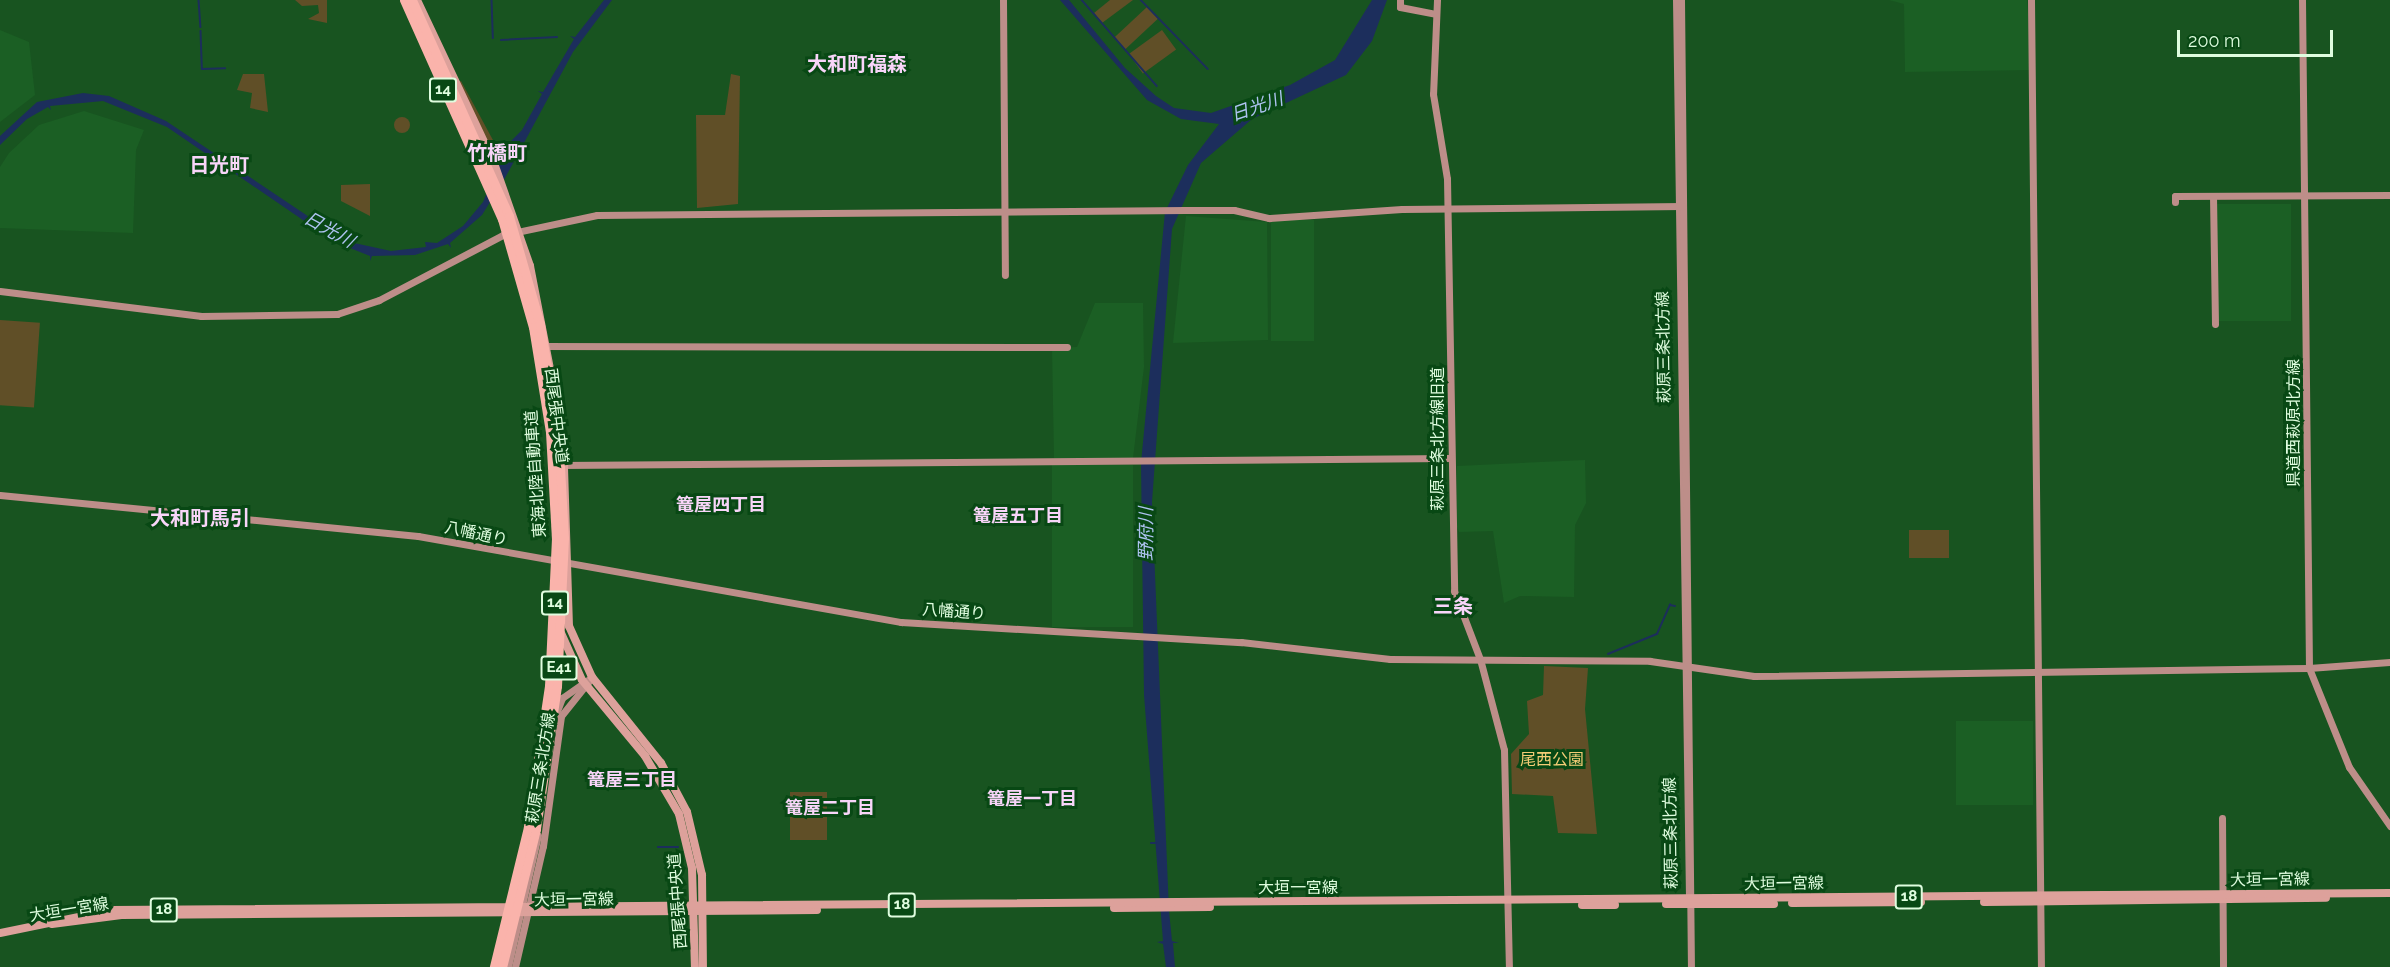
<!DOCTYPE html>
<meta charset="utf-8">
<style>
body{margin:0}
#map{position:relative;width:2390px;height:967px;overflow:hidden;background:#185420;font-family:Raleway,"Noto Sans JP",sans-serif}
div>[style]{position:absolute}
.built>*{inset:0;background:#1b5f24;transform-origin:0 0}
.green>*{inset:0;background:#604f27;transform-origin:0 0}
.round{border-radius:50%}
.water>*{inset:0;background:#1c2e5c}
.stream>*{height:1.5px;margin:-0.75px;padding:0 0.75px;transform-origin:0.75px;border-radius:0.75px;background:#1c2e5c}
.secondary>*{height:7px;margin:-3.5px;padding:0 3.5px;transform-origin:3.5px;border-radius:3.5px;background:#bd8e89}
.primary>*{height:8px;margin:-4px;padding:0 4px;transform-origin:4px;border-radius:4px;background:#dda19b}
.highway-bridge>*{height:9px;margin:-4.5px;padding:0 4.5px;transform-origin:4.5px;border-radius:4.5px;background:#fab3ab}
span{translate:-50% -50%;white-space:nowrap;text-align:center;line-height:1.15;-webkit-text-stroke:6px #084814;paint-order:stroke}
.shield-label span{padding:2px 4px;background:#084814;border:2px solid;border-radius:4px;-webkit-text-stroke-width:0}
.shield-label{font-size:15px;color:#dffddf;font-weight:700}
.street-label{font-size:16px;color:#dffddf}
.park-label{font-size:16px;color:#f4cc76}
.water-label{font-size:18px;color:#aec3f1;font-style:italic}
.neighbourhood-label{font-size:18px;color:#f8d5f9;font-weight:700}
.quarter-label{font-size:20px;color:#f8d5f9;font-weight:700}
.scale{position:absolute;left:2177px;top:30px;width:156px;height:27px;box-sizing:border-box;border:3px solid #dffddf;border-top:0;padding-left:8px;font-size:18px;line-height:21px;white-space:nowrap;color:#dffddf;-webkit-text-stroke:4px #084814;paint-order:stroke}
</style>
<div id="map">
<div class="built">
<div style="clip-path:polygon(1889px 0,2027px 0,2032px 70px,1905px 72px,1904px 4px)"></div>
<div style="clip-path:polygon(0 30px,29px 42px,35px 95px,0 122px)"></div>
<div style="clip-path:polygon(84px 111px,144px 130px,136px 150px,133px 233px,0 228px,0 167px,9px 153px,39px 125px)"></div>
<div style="left:2215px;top:204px;width:76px;height:117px"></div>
<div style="clip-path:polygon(1186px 216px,1267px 222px,1268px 340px,1173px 343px)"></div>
<div style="left:1314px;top:220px;width:121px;height:43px;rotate:90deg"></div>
<div style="clip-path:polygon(1095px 303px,1143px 303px,1144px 367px,1133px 458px,1054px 458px,1052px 348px,1077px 347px)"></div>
<div style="clip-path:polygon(1585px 460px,1586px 503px,1575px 525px,1574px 597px,1520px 596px,1504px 603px,1493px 531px,1459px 532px,1457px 527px,1457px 466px)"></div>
<div style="left:1052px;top:465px;width:81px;height:162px"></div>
<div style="left:1956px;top:721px;width:77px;height:84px"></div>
</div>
<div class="green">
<div style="clip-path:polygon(295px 0,327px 0,327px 23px,308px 19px,319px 13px,318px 5px,302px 6px)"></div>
<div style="clip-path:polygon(1110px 0,1133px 0,1102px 23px,1094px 13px)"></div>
<div style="left:1147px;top:7px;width:16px;height:45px;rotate:47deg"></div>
<div style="left:1162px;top:30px;width:24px;height:41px;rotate:54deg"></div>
<div style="clip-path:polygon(243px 74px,264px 74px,268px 112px,250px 108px,252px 93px,237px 90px)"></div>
<div style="clip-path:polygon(731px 74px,740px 76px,738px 204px,697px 208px,696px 115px,725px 115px)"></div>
<div style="clip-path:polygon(461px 81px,494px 142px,492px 149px,457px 82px)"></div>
<div class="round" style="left:394px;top:117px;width:16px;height:16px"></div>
<div style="clip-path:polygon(370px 184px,370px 216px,341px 201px,341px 185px)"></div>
<div style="left:0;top:320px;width:40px;height:85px;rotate:4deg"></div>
<div style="left:1909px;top:530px;width:40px;height:28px"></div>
<div style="clip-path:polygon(1544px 666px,1588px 668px,1585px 709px,1597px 834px,1558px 833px,1553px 796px,1512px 794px,1511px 754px,1529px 734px,1527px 701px,1543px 695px)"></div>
<div style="left:790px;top:792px;width:37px;height:48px"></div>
</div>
<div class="water">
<div style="clip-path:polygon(604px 0,612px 0,573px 52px,505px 178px,482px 215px,450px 243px,451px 248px,448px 244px,415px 255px,372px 256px,370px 261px,370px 256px,335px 242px,167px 127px,103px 101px,50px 106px,51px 110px,48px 107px,27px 119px,0 145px,0 136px,37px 102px,83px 93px,109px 96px,166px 121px,345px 241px,391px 251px,426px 247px,425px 242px,437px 243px,463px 226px,483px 202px,507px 145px,522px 130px,542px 94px,538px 91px,543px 92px,574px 39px,570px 36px,575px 37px)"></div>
<div style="clip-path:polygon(1060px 0,1069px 0,1125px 68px,1156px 96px,1174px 108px,1211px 113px,1290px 85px,1335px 60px,1372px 0,1387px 0,1372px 41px,1346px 75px,1252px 119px,1201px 163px,1172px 229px,1152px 502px,1169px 911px,1172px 941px,1179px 943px,1173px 943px,1175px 967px,1166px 967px,1163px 944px,1157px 942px,1163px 941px,1144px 695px,1141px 463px,1165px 212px,1188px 165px,1219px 124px,1181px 119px,1147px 100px)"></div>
</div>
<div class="stream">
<div style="left:199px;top:0;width:27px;rotate:86deg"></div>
<div style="left:492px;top:0;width:38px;rotate:88deg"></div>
<div style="left:1082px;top:0;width:114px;rotate:48.9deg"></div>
<div style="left:1141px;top:0;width:96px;rotate:45.8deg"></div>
<div style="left:201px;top:31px;width:38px;rotate:88deg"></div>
<div style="left:202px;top:69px;width:23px;rotate:-2deg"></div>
<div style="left:501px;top:40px;width:56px;rotate:-3.1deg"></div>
<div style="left:1608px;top:654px;width:53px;rotate:-22.2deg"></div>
<div style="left:1657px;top:634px;width:32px;rotate:-66deg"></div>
<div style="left:1670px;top:605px;width:5px;rotate:11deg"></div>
<div style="left:1151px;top:843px;width:5px"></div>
<div style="left:658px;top:847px;width:20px"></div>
</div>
<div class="secondary">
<div style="left:1003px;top:0;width:275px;rotate:89.6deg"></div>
<div style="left:1400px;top:0;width:7px;rotate:90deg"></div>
<div style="left:1400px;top:7px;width:36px;rotate:11deg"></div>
<div style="left:1437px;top:0;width:94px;rotate:92.4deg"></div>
<div style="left:1433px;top:94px;width:86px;rotate:80.6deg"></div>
<div style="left:1447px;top:179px;width:412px;rotate:89deg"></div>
<div style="left:1454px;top:591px;width:73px;rotate:69.1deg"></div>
<div style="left:1480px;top:659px;width:94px;rotate:75.2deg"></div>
<div style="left:1504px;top:750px;width:217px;rotate:88.7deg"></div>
<div style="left:1676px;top:0;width:902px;rotate:89.17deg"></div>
<div style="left:1681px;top:0;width:967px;rotate:89.41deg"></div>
<div style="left:2031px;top:0;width:967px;rotate:89.41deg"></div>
<div style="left:2302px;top:0;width:668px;rotate:89.4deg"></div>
<div style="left:2309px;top:668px;width:107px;rotate:68deg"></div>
<div style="left:2349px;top:767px;width:72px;rotate:55.2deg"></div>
<div style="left:2213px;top:196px;width:128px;rotate:89.1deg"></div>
<div style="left:2175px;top:202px;width:6px;rotate:-90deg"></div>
<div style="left:2175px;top:196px;width:215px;rotate:-0.3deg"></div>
<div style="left:0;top:291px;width:203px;rotate:7.1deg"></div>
<div style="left:201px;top:316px;width:136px;rotate:-0.8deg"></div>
<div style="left:337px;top:314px;width:44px;rotate:-18.4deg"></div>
<div style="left:379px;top:300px;width:140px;rotate:-27.7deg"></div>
<div style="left:503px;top:235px;width:96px;rotate:-12deg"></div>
<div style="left:597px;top:215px;width:588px;rotate:-0.49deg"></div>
<div style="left:1185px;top:210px;width:49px"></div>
<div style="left:1234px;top:210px;width:36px;rotate:13deg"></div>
<div style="left:1269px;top:218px;width:133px;rotate:-3.9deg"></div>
<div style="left:1402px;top:209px;width:281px;rotate:-0.6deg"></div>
<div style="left:542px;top:346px;width:525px;rotate:0.11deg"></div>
<div style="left:560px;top:465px;width:891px;rotate:-0.45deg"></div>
<div style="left:0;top:495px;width:420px;rotate:5.6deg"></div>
<div style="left:418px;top:536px;width:491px;rotate:10.1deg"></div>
<div style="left:901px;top:622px;width:341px;rotate:3.4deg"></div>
<div style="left:1241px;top:642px;width:150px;rotate:6.5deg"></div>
<div style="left:1390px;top:659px;width:260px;rotate:0.4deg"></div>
<div style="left:1650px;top:661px;width:105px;rotate:8.2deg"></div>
<div style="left:1754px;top:676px;width:555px;rotate:-0.83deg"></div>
<div style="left:2309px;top:668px;width:81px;rotate:-4.2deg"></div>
<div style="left:557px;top:711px;width:14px;rotate:-69deg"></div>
<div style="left:562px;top:698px;width:37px;rotate:-35deg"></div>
<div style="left:2222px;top:818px;width:149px;rotate:89.6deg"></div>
<div style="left:508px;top:967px;width:135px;rotate:-77.2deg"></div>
<div style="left:515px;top:967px;width:124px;rotate:-77deg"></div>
<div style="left:543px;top:846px;width:131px;rotate:-82.1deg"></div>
<div style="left:561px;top:716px;width:45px;rotate:-51.3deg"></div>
</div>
<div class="primary">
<div style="left:417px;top:0;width:180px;rotate:64.7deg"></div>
<div style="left:494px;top:163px;width:109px;rotate:70.7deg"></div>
<div style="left:530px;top:266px;width:173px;rotate:79deg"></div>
<div style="left:563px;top:436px;width:190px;rotate:88.2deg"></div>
<div style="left:569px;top:626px;width:56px;rotate:65.7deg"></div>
<div style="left:592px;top:677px;width:110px;rotate:51.3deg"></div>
<div style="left:661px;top:763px;width:55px;rotate:62deg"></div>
<div style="left:687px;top:812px;width:65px;rotate:76.6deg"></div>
<div style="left:702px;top:875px;width:92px;rotate:89.4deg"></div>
<div style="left:561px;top:633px;width:51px;rotate:65.9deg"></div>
<div style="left:582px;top:680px;width:99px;rotate:50.3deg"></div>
<div style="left:645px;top:756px;width:67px;rotate:59.6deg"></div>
<div style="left:679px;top:814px;width:56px;rotate:76.5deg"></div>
<div style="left:692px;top:868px;width:99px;rotate:88.3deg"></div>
<div style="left:1984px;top:902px;width:342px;rotate:-0.7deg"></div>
<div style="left:1792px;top:903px;width:129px;rotate:-0.4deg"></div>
<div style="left:1666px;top:904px;width:108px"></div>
<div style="left:1582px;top:905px;width:33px"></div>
<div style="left:1114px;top:908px;width:96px;rotate:-0.6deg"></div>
<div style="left:52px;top:924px;width:70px;rotate:-7.4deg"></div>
<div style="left:121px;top:915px;width:696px;rotate:-0.41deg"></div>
<div style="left:0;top:933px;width:114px;rotate:-11.6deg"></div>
<div style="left:112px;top:910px;width:2278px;rotate:-0.43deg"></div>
</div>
<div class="highway-bridge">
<div style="left:404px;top:0;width:240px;rotate:65.9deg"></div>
<div style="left:502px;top:219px;width:112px;rotate:74deg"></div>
<div style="left:533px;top:327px;width:106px;rotate:80.8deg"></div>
<div style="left:550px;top:432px;width:106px;rotate:86.8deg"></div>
<div style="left:556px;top:538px;width:148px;rotate:92.7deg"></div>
<div style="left:549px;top:686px;width:143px;rotate:98.5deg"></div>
<div style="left:528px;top:827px;width:144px;rotate:103.7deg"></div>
<div style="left:412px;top:0;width:237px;rotate:65.8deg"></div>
<div style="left:509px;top:216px;width:112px;rotate:74deg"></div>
<div style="left:540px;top:324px;width:109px;rotate:80.5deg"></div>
<div style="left:558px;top:431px;width:107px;rotate:86.8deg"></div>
<div style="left:564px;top:538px;width:148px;rotate:92.7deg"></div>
<div style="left:557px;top:686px;width:145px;rotate:98.4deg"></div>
<div style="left:536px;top:829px;width:142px;rotate:103.8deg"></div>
</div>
<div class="shield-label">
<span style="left:443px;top:90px">14</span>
<span style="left:555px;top:603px">14</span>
<span style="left:559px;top:668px">E41</span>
<span style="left:1909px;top:897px">18</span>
<span style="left:902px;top:905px">18</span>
<span style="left:164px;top:910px">18</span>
</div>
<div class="street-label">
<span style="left:1664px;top:347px;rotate:-91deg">萩原三条北方線</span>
<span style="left:556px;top:416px;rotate:83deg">西尾張中央道</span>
<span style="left:2294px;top:423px;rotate:-90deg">県道西萩原北方線</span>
<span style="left:1438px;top:439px;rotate:-90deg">萩原三条北方線旧道</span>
<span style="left:536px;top:474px;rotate:-94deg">東海北陸自動車道</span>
<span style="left:476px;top:534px;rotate:12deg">八幡通り</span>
<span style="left:954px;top:612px;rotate:4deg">八幡通り</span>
<span style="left:541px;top:768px;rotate:-81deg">萩原三条北方線</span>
<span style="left:1671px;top:833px;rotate:-91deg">萩原三条北方線</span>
<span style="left:2270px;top:880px;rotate:-1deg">大垣一宮線</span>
<span style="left:1784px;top:884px;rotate:-1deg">大垣一宮線</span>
<span style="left:1298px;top:888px">大垣一宮線</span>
<span style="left:574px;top:900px;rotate:-1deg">大垣一宮線</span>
<span style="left:678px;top:901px;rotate:-94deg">西尾張中央道</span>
<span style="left:69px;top:910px;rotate:-9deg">大垣一宮線</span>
</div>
<div class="park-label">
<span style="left:1552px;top:760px">尾西公園</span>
</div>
<div class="water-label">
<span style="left:1257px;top:107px;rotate:-19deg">日光川</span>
<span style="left:329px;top:230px;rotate:29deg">日光川</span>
<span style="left:1146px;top:534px;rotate:-90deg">野府川</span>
</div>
<div class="neighbourhood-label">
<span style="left:721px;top:505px">篭屋四丁目</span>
<span style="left:1018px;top:516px">篭屋五丁目</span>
<span style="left:632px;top:780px">篭屋三丁目</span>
<span style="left:1032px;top:799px">篭屋一丁目</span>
<span style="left:830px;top:808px">篭屋二丁目</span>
</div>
<div class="quarter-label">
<span style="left:857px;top:64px">大和町福森</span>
<span style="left:497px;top:153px">竹橋町</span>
<span style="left:219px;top:165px">日光町</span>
<span style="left:200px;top:518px">大和町馬引</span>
<span style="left:1453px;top:606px">三条</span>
</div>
<div class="scale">200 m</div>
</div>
